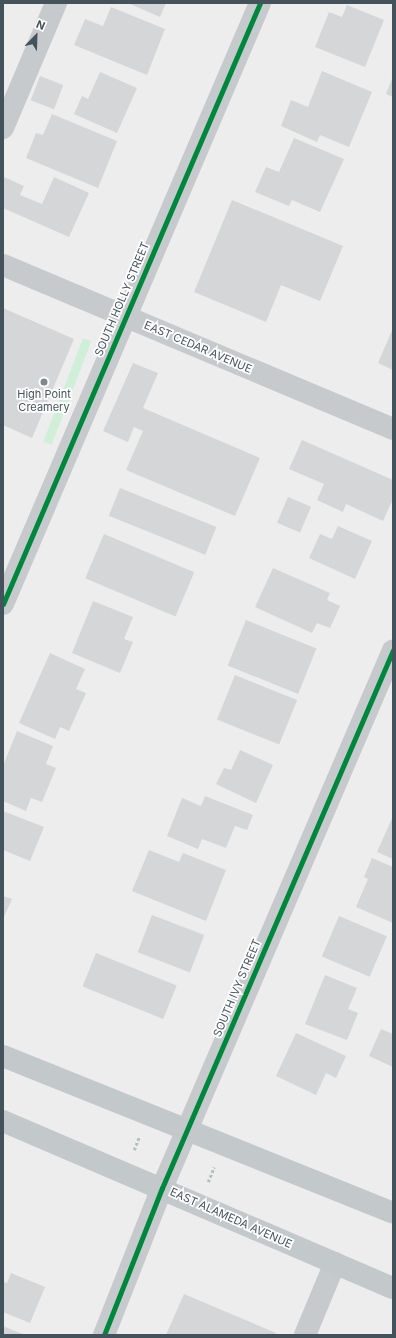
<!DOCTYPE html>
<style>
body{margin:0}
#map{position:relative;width:396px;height:1338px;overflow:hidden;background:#eeeded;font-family:Inter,sans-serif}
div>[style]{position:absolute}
.green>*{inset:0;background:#d0efd9;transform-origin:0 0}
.building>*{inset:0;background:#d5d6d7;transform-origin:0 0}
.path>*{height:2.5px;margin-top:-1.25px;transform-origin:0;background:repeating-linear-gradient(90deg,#b4c2bd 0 3px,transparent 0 5px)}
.minor>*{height:22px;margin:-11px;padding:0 11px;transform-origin:11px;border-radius:11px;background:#c7cacc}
.major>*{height:22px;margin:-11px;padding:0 11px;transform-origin:11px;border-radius:11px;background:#c3c8cb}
.cycleway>*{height:5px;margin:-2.5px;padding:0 2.5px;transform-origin:2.5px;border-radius:2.5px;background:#00873e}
.dots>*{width:11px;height:11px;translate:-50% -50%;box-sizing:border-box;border:2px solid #fff;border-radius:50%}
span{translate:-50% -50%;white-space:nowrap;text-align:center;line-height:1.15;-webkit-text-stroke:3.5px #fff;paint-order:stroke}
.street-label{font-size:11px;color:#44525b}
.poi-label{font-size:11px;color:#44525b}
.frame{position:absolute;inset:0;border:4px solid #44525b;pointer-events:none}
.north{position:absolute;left:16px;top:16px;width:40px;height:40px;-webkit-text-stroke:3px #fff;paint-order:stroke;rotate:23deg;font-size:11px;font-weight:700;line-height:16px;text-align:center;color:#44525b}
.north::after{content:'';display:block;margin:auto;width:14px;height:18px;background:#44525b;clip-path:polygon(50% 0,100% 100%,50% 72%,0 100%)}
</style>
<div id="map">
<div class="green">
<div style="left:83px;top:338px;width:9px;height:111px;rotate:21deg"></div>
</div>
<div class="building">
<div style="clip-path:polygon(128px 3px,166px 3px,160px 17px)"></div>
<div style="clip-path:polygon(347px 5px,384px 20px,365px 67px,315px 47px,329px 12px,342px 17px)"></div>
<div style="clip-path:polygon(111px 7px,165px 29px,147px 75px,74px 45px,85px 19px,103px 26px)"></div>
<div style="clip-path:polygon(322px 71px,372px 92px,349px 147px,320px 135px,317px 142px,281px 126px,291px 100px,308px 107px)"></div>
<div style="clip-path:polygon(100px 72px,137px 88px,117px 133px,74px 114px,82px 96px,88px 99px)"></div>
<div style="left:40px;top:76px;width:25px;height:26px;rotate:21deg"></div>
<div style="clip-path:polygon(393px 76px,393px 97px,386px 94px)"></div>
<div style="clip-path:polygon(52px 114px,117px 141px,98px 188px,26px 158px,36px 133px,43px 135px)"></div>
<div style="clip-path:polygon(294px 138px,344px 159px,320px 212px,292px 200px,289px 206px,255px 192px,266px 167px,279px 172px)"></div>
<div style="clip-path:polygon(4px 177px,24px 186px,20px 195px,42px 204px,54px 177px,89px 193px,69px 237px,3px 208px)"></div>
<div style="clip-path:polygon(232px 200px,343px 246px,320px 301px,281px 285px,266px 322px,194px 292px)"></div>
<div style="clip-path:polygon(3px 308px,74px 339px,32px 438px,3px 425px)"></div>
<div style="clip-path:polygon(393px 328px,393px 370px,378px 363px)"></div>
<div style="clip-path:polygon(133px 363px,158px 373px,143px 408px,260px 458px,235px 516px,126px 470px,143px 431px,134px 427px,128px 442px,103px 431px)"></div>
<div style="clip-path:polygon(302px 440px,393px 480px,393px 499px,383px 521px,346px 504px,343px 512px,317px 500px,324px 484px,289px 469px)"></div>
<div style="left:120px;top:488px;width:104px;height:30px;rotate:22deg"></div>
<div style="left:288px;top:497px;width:25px;height:28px;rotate:23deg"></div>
<div style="clip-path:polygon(338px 526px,372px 541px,355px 579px,309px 558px,320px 534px,332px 539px)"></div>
<div style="left:104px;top:534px;width:98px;height:48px;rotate:23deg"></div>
<div style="clip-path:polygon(273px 568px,330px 593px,327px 600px,340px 606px,330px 628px,317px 623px,312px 633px,255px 607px)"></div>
<div style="clip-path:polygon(93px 601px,133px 617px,124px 639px,133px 642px,120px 673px,72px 653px)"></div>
<div style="left:246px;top:620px;width:76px;height:49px;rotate:22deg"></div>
<div style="clip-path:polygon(50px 653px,85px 669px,76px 689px,86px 693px,69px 731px,60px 727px,55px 739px,19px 723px)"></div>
<div style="left:235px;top:675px;width:67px;height:48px;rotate:22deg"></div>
<div style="clip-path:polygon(17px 731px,53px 746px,46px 764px,56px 768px,42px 802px,31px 798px,26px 811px,3px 801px,3px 766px)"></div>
<div style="clip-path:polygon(240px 750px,273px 765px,256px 803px,216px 784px,224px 768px,231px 770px)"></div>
<div style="clip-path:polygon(205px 796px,253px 815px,247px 830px,235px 826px,226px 848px,202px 839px,198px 849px,167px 836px,182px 798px,201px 806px)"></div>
<div style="clip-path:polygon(3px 811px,44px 827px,30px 861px,3px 850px)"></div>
<div style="clip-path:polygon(393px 816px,393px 859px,377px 852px)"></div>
<div style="clip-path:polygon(149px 850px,179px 862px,183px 853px,226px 870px,206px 921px,132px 891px)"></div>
<div style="clip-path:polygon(372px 858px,393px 867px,393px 923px,356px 907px,368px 879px,364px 877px)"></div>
<div style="clip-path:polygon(3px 896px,12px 899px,3px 919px)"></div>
<div style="left:152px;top:915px;width:56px;height:40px;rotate:21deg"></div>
<div style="left:339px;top:916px;width:52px;height:44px;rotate:23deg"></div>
<div style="left:96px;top:953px;width:87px;height:36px;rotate:22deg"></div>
<div style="clip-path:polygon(325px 975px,357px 988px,348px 1009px,358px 1013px,347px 1040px,305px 1024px)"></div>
<div style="clip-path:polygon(381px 1029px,393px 1034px,393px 1067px,369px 1056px)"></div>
<div style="clip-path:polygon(296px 1033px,346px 1056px,336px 1078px,326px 1073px,316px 1095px,276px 1076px)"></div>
<div style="clip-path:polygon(11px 1273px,45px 1287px,30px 1323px,3px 1312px,3px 1282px,7px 1283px)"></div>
<div style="clip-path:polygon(184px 1294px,276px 1333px,275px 1335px,166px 1335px)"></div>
<div style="clip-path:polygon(3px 1326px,25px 1335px,3px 1335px)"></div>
</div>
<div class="path">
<div style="left:134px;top:1150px;width:14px;rotate:-69deg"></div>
<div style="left:208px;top:1182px;width:16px;rotate:-68deg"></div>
</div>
<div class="minor">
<div style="left:3px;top:128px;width:136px;rotate:-67deg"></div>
<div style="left:3px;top:265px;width:423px;rotate:22.8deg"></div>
<div style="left:3px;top:604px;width:654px;rotate:-66.85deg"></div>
<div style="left:104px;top:1335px;width:158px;rotate:-68.5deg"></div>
<div style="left:162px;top:1188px;width:585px;rotate:-66.76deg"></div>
<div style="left:305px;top:1335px;width:78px;rotate:-67.4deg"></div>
</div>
<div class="major">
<div style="left:3px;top:1056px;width:420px;rotate:21.9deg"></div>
<div style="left:3px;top:1121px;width:424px;rotate:23.2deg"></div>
</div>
<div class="cycleway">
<div style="left:3px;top:604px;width:654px;rotate:-66.85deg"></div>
<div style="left:104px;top:1335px;width:158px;rotate:-68.5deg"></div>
<div style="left:162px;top:1188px;width:585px;rotate:-66.76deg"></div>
</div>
<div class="dots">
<div style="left:44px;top:382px;background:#80888e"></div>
</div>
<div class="street-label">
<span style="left:122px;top:299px;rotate:-67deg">SOUTH HOLLY STREET</span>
<span style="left:198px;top:347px;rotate:23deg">EAST CEDAR AVENUE</span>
<span style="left:237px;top:988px;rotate:-67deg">SOUTH IVY STREET</span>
<span style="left:231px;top:1218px;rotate:24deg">EAST ALAMEDA AVENUE</span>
</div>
<div class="poi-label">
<span style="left:44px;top:401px">High Point<br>Creamery</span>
</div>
<div class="frame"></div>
<div class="north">N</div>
</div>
